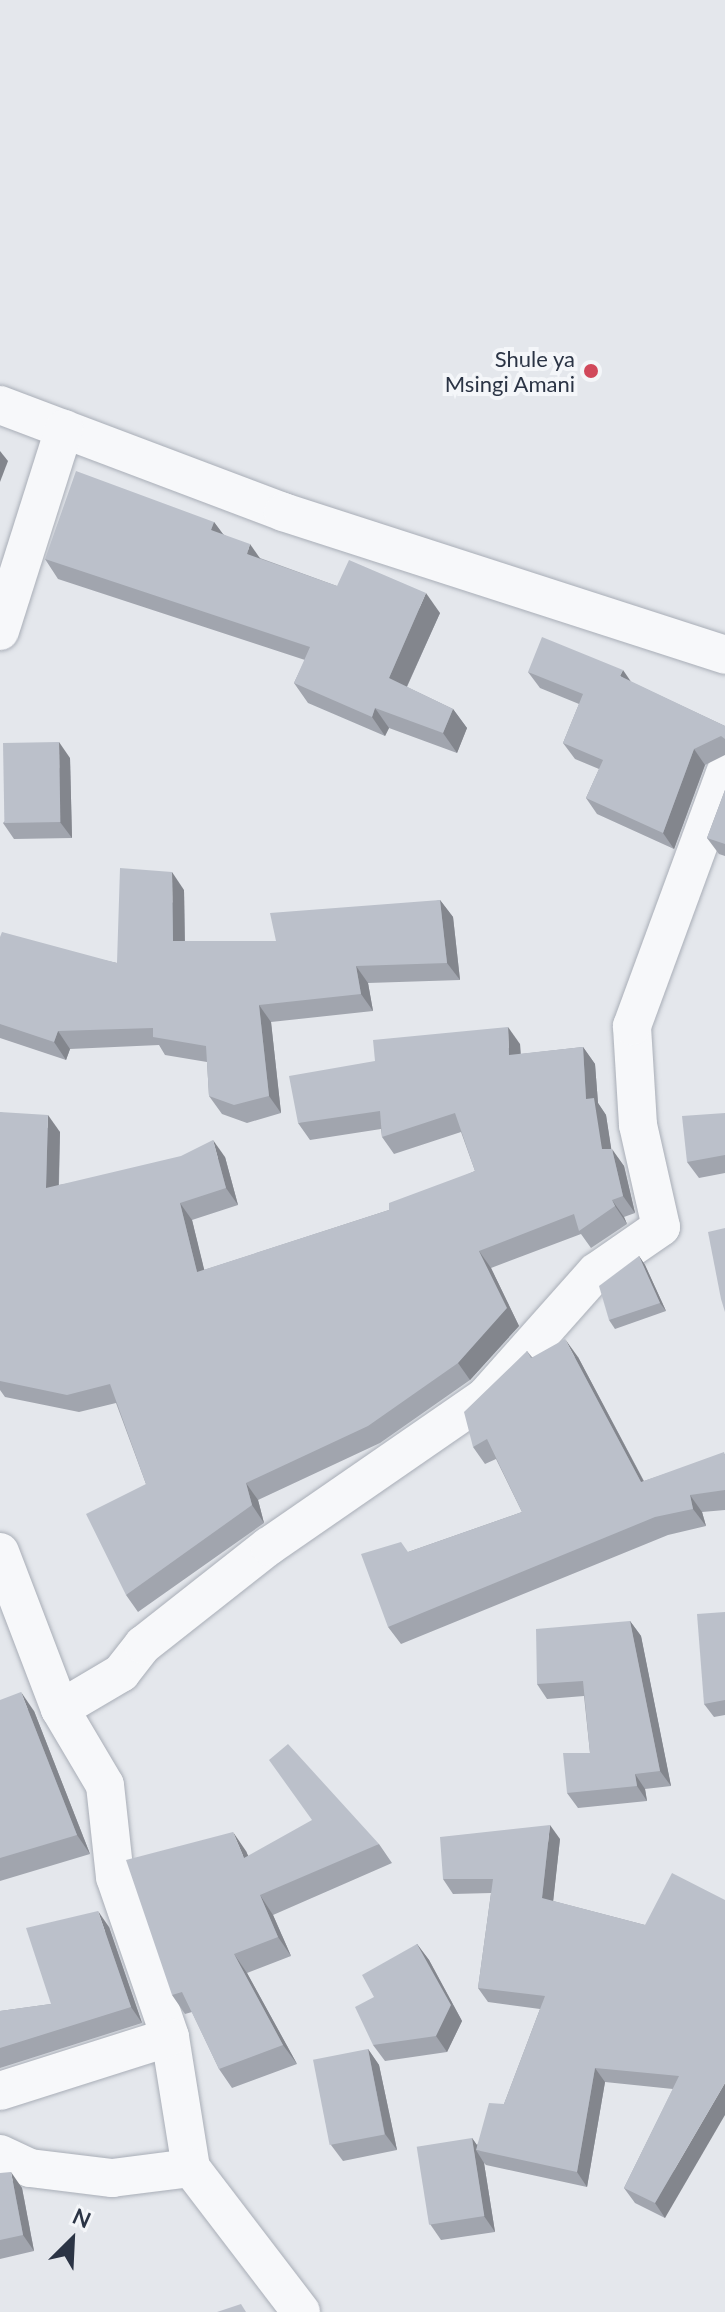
<!DOCTYPE html>
<style>
body{margin:0}
#map{position:relative;width:725px;height:2312px;overflow:hidden;background:#e4e7ec;font-family:Lato,sans-serif}
div>[style]{position:absolute}
.roads{filter:drop-shadow(0 0 2px #a9aeb7) drop-shadow(0 0 2px #a9aeb7)}
.minor>*{height:38px;margin:-19px;padding:0 19px;transform-origin:19px;border-radius:19px;background:#f7f8fa}
.wall>*{inset:0;background:#a1a5ae}
.shaded-wall>*{inset:0;background:#83868d}
.building>*{inset:0;background:#bbc0ca;transform-origin:0 0}
.dots>*{width:22px;height:22px;translate:-50% -50%;box-sizing:border-box;border:4px solid #f4f6f9;border-radius:50%}
span{translate:-50% -50%;white-space:nowrap;text-align:center;line-height:1.15;-webkit-text-stroke:8px #f4f6f9;paint-order:stroke}
.poi-label{font-size:22px;color:#2b3445}
.right{translate:-100% -50%;text-align:right}
.north{position:absolute;left:32px;top:2200px;width:80px;height:80px;-webkit-text-stroke:6px #f4f6f9;paint-order:stroke;rotate:24deg;font-size:22px;font-weight:700;line-height:32px;text-align:center;color:#2b3445}
.north::after{content:'';display:block;margin:auto;width:28px;height:36px;background:#2b3445;clip-path:polygon(50% 0,100% 100%,50% 72%,0 100%)}
</style>
<div id="map">
<div class="roads">
<div class="minor">
<div style="left:0;top:405px;width:303px;rotate:20.7deg"></div>
<div style="left:283px;top:512px;width:465px;rotate:17.9deg"></div>
<div style="left:0;top:631px;width:212px;rotate:-72.4deg"></div>
<div style="left:0;top:1552px;width:168px;rotate:69.1deg"></div>
<div style="left:60px;top:1709px;width:88px;rotate:59.4deg"></div>
<div style="left:105px;top:1785px;width:93px;rotate:83.8deg"></div>
<div style="left:115px;top:1877px;width:169px;rotate:71deg"></div>
<div style="left:170px;top:2037px;width:133px;rotate:80.9deg"></div>
<div style="left:191px;top:2168px;width:181px;rotate:52.6deg"></div>
<div style="left:60px;top:1709px;width:71px;rotate:-30.5deg"></div>
<div style="left:121px;top:1673px;width:36px;rotate:-52deg"></div>
<div style="left:143px;top:1645px;width:160px;rotate:-38.2deg"></div>
<div style="left:269px;top:1546px;width:262px;rotate:-34.6deg"></div>
<div style="left:485px;top:1397px;width:167px;rotate:-48.4deg"></div>
<div style="left:596px;top:1272px;width:79px;rotate:-34.7deg"></div>
<div style="left:661px;top:1227px;width:105px;rotate:-102.7deg"></div>
<div style="left:638px;top:1125px;width:99px;rotate:-93.5deg"></div>
<div style="left:632px;top:1026px;width:270px;rotate:-69.8deg"></div>
<div style="left:0;top:2091px;width:178px;rotate:-17.6deg"></div>
<div style="left:0;top:2154px;width:33px;rotate:25deg"></div>
<div style="left:30px;top:2168px;width:83px;rotate:7deg"></div>
<div style="left:112px;top:2178px;width:80px;rotate:-7.2deg"></div>
</div>
</div>
<div class="wall">
<div style="clip-path:polygon(214px 522px,223px 534px,260px 558px,337px 586px,440px 613px,407px 687px,453px 709px,467px 728px,457px 753px,389px 728px,385px 736px,308px 703px,294px 683px,305px 660px,58px 579px,45px 559px)"></div>
<div style="clip-path:polygon(528px 672px,631px 682px,725px 726px,725px 755px,705px 765px,674px 849px,597px 814px,586px 798px,599px 769px,575px 759px,563px 743px,579px 704px,540px 688px)"></div>
<div style="clip-path:polygon(70px 758px,72px 838px,14px 839px,3px 823px)"></div>
<div style="clip-path:polygon(725px 790px,725px 856px,719px 854px,707px 838px)"></div>
<div style="clip-path:polygon(184px 890px,185px 941px,276px 941px,440px 900px,453px 917px,460px 980px,368px 983px,373px 1011px,271px 1022px,281px 1113px,247px 1123px,222px 1114px,209px 1096px,207px 1062px,165px 1055px,159px 1045px,70px 1049px,66px 1060px,0 1038px,0 937px,117px 963px)"></div>
<div style="clip-path:polygon(520px 1044px,521px 1054px,583px 1047px,595px 1064px,598px 1103px,606px 1115px,611px 1149px,624px 1166px,635px 1213px,624px 1217px,627px 1224px,591px 1248px,581px 1234px,491px 1268px,519px 1326px,470px 1380px,380px 1443px,258px 1500px,264px 1523px,138px 1612px,126px 1595px,146px 1484px,116px 1403px,79px 1412px,5px 1397px,0 1390px,0 1112px,60px 1132px,59px 1185px,225px 1157px,238px 1205px,192px 1220px,204px 1270px,389px 1210px,475px 1171px,461px 1132px,394px 1154px,382px 1137px,381px 1129px,310px 1140px,298px 1123px)"></div>
<div style="clip-path:polygon(725px 1113px,725px 1173px,699px 1178px,687px 1162px)"></div>
<div style="clip-path:polygon(639px 1256px,645px 1265px,666px 1311px,615px 1329px,609px 1320px)"></div>
<div style="clip-path:polygon(527px 1351px,532px 1357px,578px 1357px,644px 1481px,725px 1454px,725px 1510px,702px 1512px,706px 1526px,668px 1535px,401px 1644px,388px 1627px,408px 1552px,522px 1512px,496px 1459px,485px 1464px,473px 1447px)"></div>
<div style="clip-path:polygon(725px 1612px,725px 1715px,714px 1717px,704px 1704px)"></div>
<div style="clip-path:polygon(630px 1621px,641px 1636px,671px 1786px,645px 1789px,647px 1801px,578px 1808px,567px 1793px,590px 1753px,584px 1696px,547px 1699px,537px 1684px)"></div>
<div style="clip-path:polygon(0 1700px,34px 1711px,90px 1854px,0 1881px)"></div>
<div style="clip-path:polygon(560px 1839px,553px 1901px,645px 1925px,725px 1900px,665px 2218px,635px 2203px,624px 2188px,673px 2089px,605px 2082px,587px 2187px,486px 2165px,484px 2163px,495px 2232px,441px 2240px,430px 2224px,472px 2138px,477px 2145px,504px 2104px,540px 2009px,488px 2002px,478px 1988px,491px 1893px,453px 1894px,443px 1879px)"></div>
<div style="clip-path:polygon(379px 1844px,392px 1863px,273px 1915px,291px 1956px,247px 1973px,297px 2064px,232px 2088px,219px 2069px,192px 2012px,185px 2014px,172px 1995px,246px 1851px,248px 1856px)"></div>
<div style="clip-path:polygon(109px 1927px,142px 2023px,0 2068px,0 2011px,51px 2004px)"></div>
<div style="clip-path:polygon(417px 1944px,429px 1960px,462px 2021px,447px 2052px,385px 2061px,373px 2045px,374px 1997px)"></div>
<div style="clip-path:polygon(368px 2049px,379px 2065px,397px 2150px,343px 2161px,331px 2145px)"></div>
<div style="clip-path:polygon(0 2173px,22px 2188px,34px 2251px,0 2259px)"></div>
</div>
<div class="shaded-wall">
<div style="clip-path:polygon(0 451px,8px 461px,0 482px)"></div>
<div style="clip-path:polygon(214px 522px,228px 541px,211px 530px)"></div>
<div style="clip-path:polygon(250px 544px,264px 564px,247px 554px)"></div>
<div style="clip-path:polygon(426px 593px,440px 613px,402px 697px,389px 678px)"></div>
<div style="clip-path:polygon(623px 670px,634px 686px,620px 676px)"></div>
<div style="clip-path:polygon(375px 708px,389px 728px,385px 736px,372px 717px)"></div>
<div style="clip-path:polygon(453px 709px,467px 728px,457px 753px,443px 733px)"></div>
<div style="clip-path:polygon(59px 742px,70px 758px,72px 838px,60px 822px)"></div>
<div style="clip-path:polygon(694px 749px,705px 765px,674px 849px,663px 833px)"></div>
<div style="clip-path:polygon(172px 872px,184px 890px,185px 959px,173px 941px)"></div>
<div style="clip-path:polygon(440px 900px,453px 917px,460px 980px,447px 963px)"></div>
<div style="clip-path:polygon(356px 966px,368px 983px,373px 1011px,361px 994px)"></div>
<div style="clip-path:polygon(259px 1005px,271px 1022px,281px 1113px,269px 1096px)"></div>
<div style="clip-path:polygon(508px 1027px,520px 1044px,521px 1072px,509px 1055px)"></div>
<div style="clip-path:polygon(58px 1031px,70px 1049px,66px 1060px,54px 1042px)"></div>
<div style="clip-path:polygon(583px 1047px,595px 1064px,598px 1103px,606px 1115px,614px 1166px,602px 1149px,586px 1099px)"></div>
<div style="clip-path:polygon(48px 1115px,60px 1132px,58px 1205px,46px 1188px)"></div>
<div style="clip-path:polygon(213px 1140px,225px 1157px,238px 1205px,226px 1188px)"></div>
<div style="clip-path:polygon(612px 1149px,624px 1166px,635px 1213px,623px 1196px)"></div>
<div style="clip-path:polygon(612px 1200px,624px 1217px,627px 1224px,615px 1206px)"></div>
<div style="clip-path:polygon(180px 1203px,192px 1220px,209px 1289px,197px 1272px)"></div>
<div style="clip-path:polygon(479px 1251px,491px 1268px,519px 1326px,470px 1380px,458px 1363px)"></div>
<div style="clip-path:polygon(639px 1256px,645px 1265px,666px 1311px,660px 1303px)"></div>
<div style="clip-path:polygon(565px 1339px,578px 1357px,653px 1499px,641px 1482px)"></div>
<div style="clip-path:polygon(246px 1483px,258px 1500px,264px 1523px,252px 1505px)"></div>
<div style="clip-path:polygon(690px 1495px,702px 1512px,706px 1526px,693px 1509px)"></div>
<div style="clip-path:polygon(630px 1621px,641px 1636px,671px 1786px,660px 1771px)"></div>
<div style="clip-path:polygon(21px 1692px,34px 1711px,90px 1854px,77px 1835px)"></div>
<div style="clip-path:polygon(635px 1774px,645px 1789px,647px 1801px,637px 1786px)"></div>
<div style="clip-path:polygon(550px 1825px,560px 1839px,552px 1912px,542px 1898px)"></div>
<div style="clip-path:polygon(233px 1832px,246px 1851px,258px 1878px,244px 1858px)"></div>
<div style="clip-path:polygon(260px 1895px,273px 1915px,291px 1956px,278px 1937px)"></div>
<div style="clip-path:polygon(98px 1911px,109px 1927px,142px 2023px,131px 2007px)"></div>
<div style="clip-path:polygon(417px 1944px,429px 1960px,462px 2021px,447px 2052px,436px 2036px)"></div>
<div style="clip-path:polygon(234px 1954px,247px 1973px,297px 2064px,283px 2045px)"></div>
<div style="clip-path:polygon(368px 2049px,379px 2065px,397px 2150px,385px 2134px)"></div>
<div style="clip-path:polygon(595px 2068px,605px 2082px,587px 2187px,577px 2172px)"></div>
<div style="clip-path:polygon(725px 2083px,725px 2115px,665px 2218px,655px 2203px)"></div>
<div style="clip-path:polygon(472px 2138px,481px 2151px,476px 2150px,484px 2163px,495px 2232px,484px 2216px)"></div>
<div style="clip-path:polygon(11px 2172px,22px 2188px,34px 2251px,23px 2235px)"></div>
</div>
<div class="building">
<div style="clip-path:polygon(76px 471px,214px 522px,211px 530px,250px 544px,247px 554px,337px 586px,349px 560px,426px 593px,389px 678px,453px 709px,443px 733px,375px 708px,372px 717px,294px 683px,310px 647px,45px 559px)"></div>
<div style="clip-path:polygon(542px 637px,623px 670px,620px 676px,725px 726px,725px 739px,721px 736px,694px 749px,663px 833px,586px 798px,603px 760px,563px 743px,583px 694px,528px 672px)"></div>
<div style="left:59px;top:742px;width:80px;height:56px;rotate:89deg"></div>
<div style="clip-path:polygon(725px 790px,725px 844px,707px 838px)"></div>
<div style="clip-path:polygon(120px 868px,172px 872px,173px 941px,276px 941px,270px 913px,440px 900px,447px 963px,356px 966px,361px 994px,259px 1005px,269px 1096px,234px 1105px,209px 1096px,206px 1046px,153px 1037px,153px 1028px,58px 1031px,54px 1042px,0 1024px,0 937px,2px 932px,117px 963px)"></div>
<div style="clip-path:polygon(508px 1027px,509px 1055px,583px 1047px,586px 1099px,594px 1098px,602px 1149px,612px 1149px,623px 1196px,612px 1200px,615px 1206px,579px 1231px,574px 1214px,479px 1251px,507px 1308px,458px 1363px,368px 1426px,246px 1483px,252px 1505px,126px 1595px,86px 1514px,146px 1484px,110px 1384px,67px 1395px,0 1381px,0 1112px,48px 1115px,46px 1188px,181px 1156px,213px 1140px,226px 1188px,180px 1203px,197px 1272px,389px 1210px,389px 1203px,475px 1171px,455px 1113px,382px 1137px,380px 1111px,298px 1123px,289px 1076px,375px 1061px,373px 1040px)"></div>
<div style="clip-path:polygon(725px 1113px,725px 1155px,687px 1162px,682px 1116px)"></div>
<div style="clip-path:polygon(725px 1228px,725px 1312px,721px 1299px,708px 1232px)"></div>
<div style="clip-path:polygon(639px 1256px,660px 1303px,609px 1320px,599px 1286px)"></div>
<div style="clip-path:polygon(565px 1339px,641px 1482px,724px 1452px,725px 1455px,725px 1490px,690px 1495px,693px 1509px,655px 1517px,388px 1627px,361px 1554px,401px 1542px,408px 1552px,522px 1512px,487px 1439px,473px 1447px,464px 1412px,527px 1351px,531px 1358px)"></div>
<div style="clip-path:polygon(725px 1612px,725px 1700px,704px 1704px,697px 1614px)"></div>
<div style="clip-path:polygon(630px 1621px,660px 1771px,635px 1774px,637px 1786px,567px 1793px,563px 1753px,590px 1753px,583px 1681px,537px 1684px,536px 1629px)"></div>
<div style="clip-path:polygon(21px 1692px,77px 1835px,0 1858px,0 1700px)"></div>
<div style="clip-path:polygon(288px 1744px,379px 1844px,260px 1895px,278px 1937px,234px 1954px,283px 2045px,219px 2069px,182px 1992px,172px 1995px,126px 1860px,233px 1832px,244px 1858px,312px 1820px,269px 1760px)"></div>
<div style="clip-path:polygon(550px 1825px,542px 1898px,645px 1925px,672px 1873px,725px 1900px,725px 2083px,655px 2203px,624px 2188px,679px 2076px,595px 2068px,577px 2172px,476px 2150px,489px 2103px,504px 2104px,545px 1996px,478px 1988px,493px 1879px,443px 1879px,440px 1837px)"></div>
<div style="clip-path:polygon(98px 1911px,131px 2007px,0 2048px,0 2011px,51px 2004px,26px 1928px)"></div>
<div style="clip-path:polygon(417px 1944px,451px 2005px,436px 2036px,373px 2045px,355px 2007px,374px 1997px,362px 1975px)"></div>
<div style="left:368px;top:2049px;width:87px;height:56px;rotate:79deg"></div>
<div style="left:472px;top:2138px;width:79px;height:56px;rotate:81deg"></div>
<div style="clip-path:polygon(11px 2172px,23px 2235px,0 2240px,0 2173px)"></div>
<div style="clip-path:polygon(241px 2304px,246px 2312px,217px 2312px)"></div>
</div>
<div class="dots">
<div style="left:591px;top:371px;background:#d1495b"></div>
</div>
<div class="poi-label">
<span class="right" style="left:575px;top:371px">Shule ya<br>Msingi Amani</span>
</div>
<div class="north">N</div>
</div>
